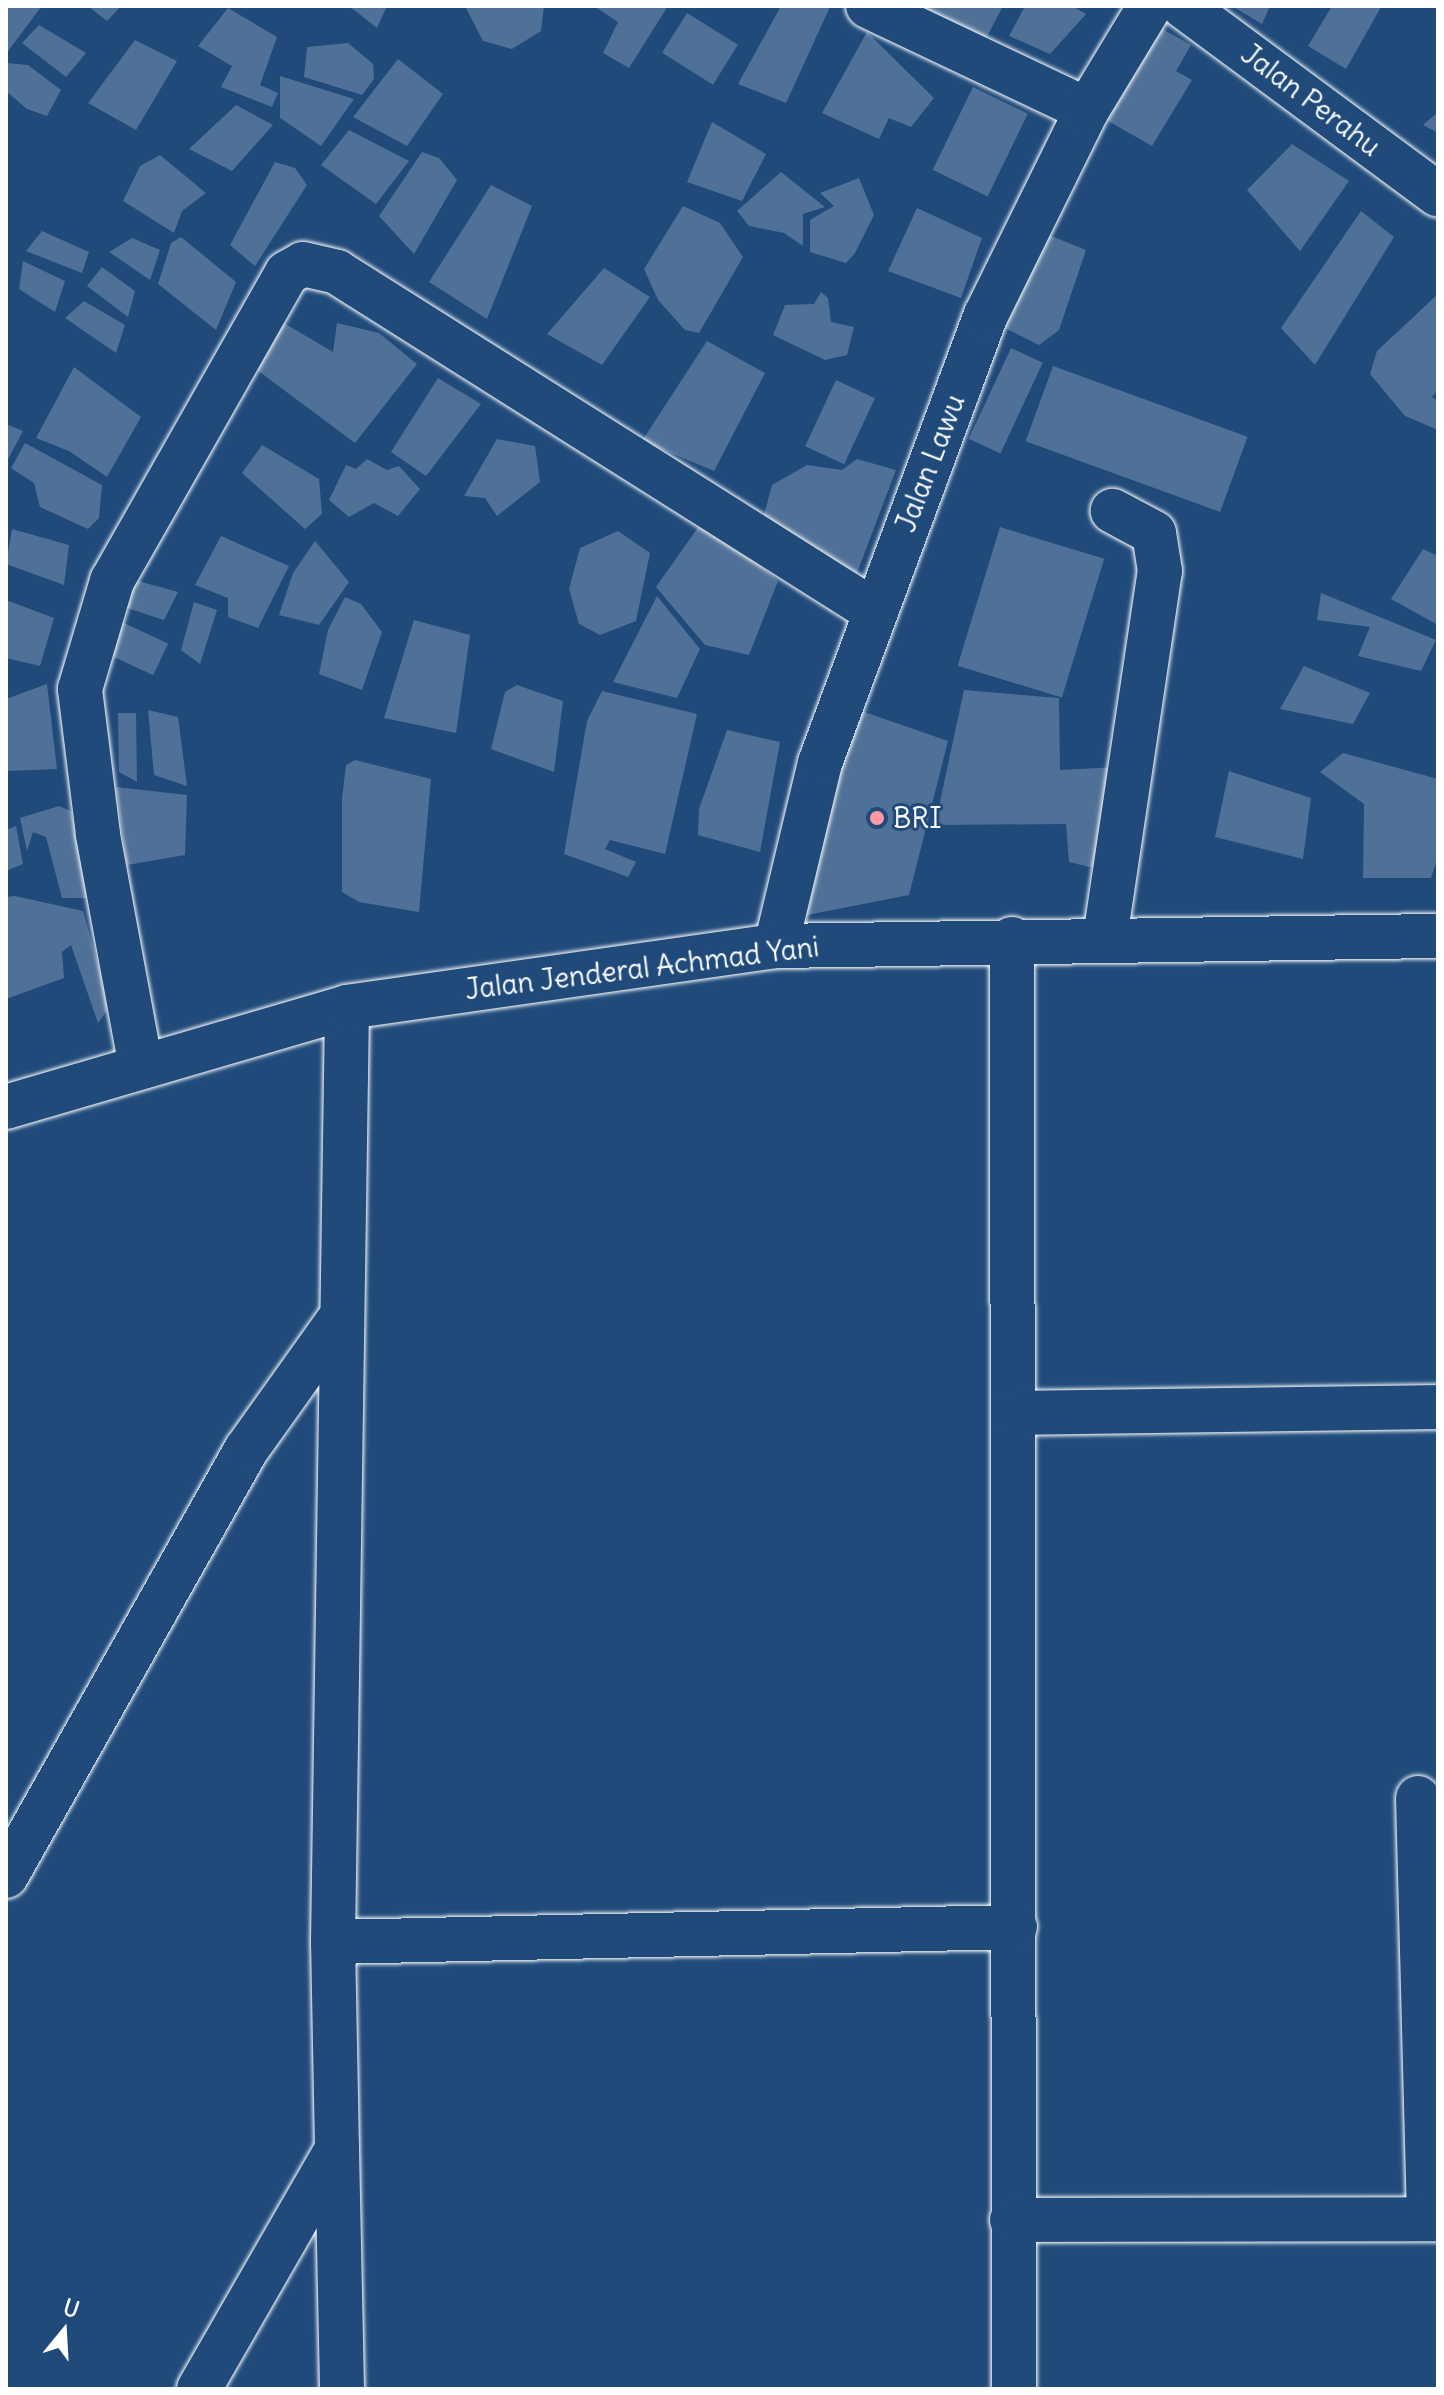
<!DOCTYPE html>
<style>
body{margin:0}
#map{position:relative;width:1444px;height:2395px;overflow:hidden;background:#1f4a7a;font-family:Delius,sans-serif}
div>[style]{position:absolute}
.building>*{inset:0;background:#507197;transform-origin:0 0}
.roads{filter:drop-shadow(0 0 2px #fff) drop-shadow(0 0 2px #fff)}
.minor>*{height:44px;margin:-22px;padding:0 22px;transform-origin:22px;border-radius:22px;background:#1f4a7a}
.major>*{height:44px;margin:-22px;padding:0 22px;transform-origin:22px;border-radius:22px;background:#1f4a7a}
.dots>*{width:22px;height:22px;translate:-50% -50%;box-sizing:border-box;border:4px solid #1f4a7a;border-radius:50%}
span{translate:-50% -50%;white-space:nowrap;text-align:center;line-height:1.15;-webkit-text-stroke:6px #1f4a7a;paint-order:stroke}
.street-label{font-size:28px;color:#fff}
.poi-label{font-size:28px;color:#fff}
.left{translate:0 -50%;text-align:left}
.frame{position:absolute;inset:0;border:8px solid #fff;pointer-events:none}
.north{position:absolute;left:24px;top:2291px;width:80px;height:80px;-webkit-text-stroke:6px #1f4a7a;paint-order:stroke;rotate:18deg;font-size:22px;font-weight:700;line-height:32px;text-align:center;color:#fff}
.north::after{content:'';display:block;margin:auto;width:28px;height:36px;background:#fff;clip-path:polygon(50% 0,100% 100%,50% 72%,0 100%)}
</style>
<div id="map">
<div class="building">
<div style="clip-path:polygon(6px 6px,41px 7px,6px 54px)"></div>
<div style="clip-path:polygon(88px 6px,121px 6px,107px 21px)"></div>
<div style="clip-path:polygon(349px 6px,387px 6px,377px 28px)"></div>
<div style="clip-path:polygon(465px 6px,544px 6px,541px 31px,512px 49px,483px 41px)"></div>
<div style="clip-path:polygon(594px 6px,668px 6px,629px 68px,603px 53px,618px 22px)"></div>
<div style="clip-path:polygon(781px 6px,830px 7px,786px 103px,738px 84px)"></div>
<div style="clip-path:polygon(917px 6px,1003px 6px,983px 44px)"></div>
<div style="clip-path:polygon(1025px 6px,1072px 6px,1086px 14px,1050px 54px,1009px 36px)"></div>
<div style="clip-path:polygon(1232px 6px,1270px 6px,1262px 24px)"></div>
<div style="clip-path:polygon(1332px 6px,1381px 7px,1346px 69px,1308px 46px)"></div>
<div style="clip-path:polygon(228px 8px,277px 37px,260px 85px,278px 93px,272px 107px,221px 87px,232px 66px,198px 46px)"></div>
<div style="left:687px;top:13px;width:60px;height:47px;rotate:32deg"></div>
<div style="clip-path:polygon(39px 25px,86px 53px,66px 77px,22px 43px)"></div>
<div style="clip-path:polygon(1155px 25px,1191px 45px,1176px 71px,1192px 80px,1152px 146px,1101px 117px)"></div>
<div style="clip-path:polygon(867px 32px,934px 98px,911px 127px,889px 118px,879px 139px,822px 113px)"></div>
<div style="clip-path:polygon(135px 40px,177px 61px,136px 130px,88px 103px)"></div>
<div style="clip-path:polygon(348px 43px,373px 64px,374px 79px,362px 95px,304px 77px,307px 47px)"></div>
<div style="clip-path:polygon(398px 59px,443px 94px,407px 146px,353px 117px)"></div>
<div style="clip-path:polygon(6px 63px,28px 65px,61px 90px,47px 116px,27px 109px,6px 91px)"></div>
<div style="clip-path:polygon(280px 76px,354px 99px,321px 146px,280px 118px)"></div>
<div style="left:973px;top:87px;width:61px;height:92px;rotate:26deg"></div>
<div style="clip-path:polygon(236px 105px,273px 125px,232px 171px,189px 149px)"></div>
<div style="clip-path:polygon(1438px 112px,1438px 133px,1423px 125px)"></div>
<div style="clip-path:polygon(712px 122px,766px 154px,742px 201px,687px 182px)"></div>
<div style="clip-path:polygon(349px 130px,409px 161px,376px 204px,321px 165px)"></div>
<div style="clip-path:polygon(1292px 144px,1349px 181px,1300px 251px,1247px 190px)"></div>
<div style="clip-path:polygon(422px 152px,439px 158px,457px 180px,414px 254px,379px 216px)"></div>
<div style="clip-path:polygon(160px 155px,206px 193px,182px 211px,174px 233px,123px 201px,140px 166px)"></div>
<div style="clip-path:polygon(275px 162px,295px 168px,307px 185px,255px 266px,230px 245px)"></div>
<div style="clip-path:polygon(781px 172px,825px 207px,803px 214px,803px 246px,784px 233px,749px 226px,737px 211px)"></div>
<div style="clip-path:polygon(859px 178px,874px 215px,855px 253px,846px 263px,810px 252px,810px 220px,834px 206px,820px 193px)"></div>
<div style="clip-path:polygon(491px 185px,532px 206px,487px 319px,429px 282px)"></div>
<div style="clip-path:polygon(683px 206px,720px 223px,743px 257px,699px 333px,685px 330px,658px 300px,644px 269px)"></div>
<div style="clip-path:polygon(917px 208px,982px 238px,961px 298px,888px 271px)"></div>
<div style="clip-path:polygon(1361px 211px,1394px 237px,1315px 365px,1281px 328px)"></div>
<div style="clip-path:polygon(42px 231px,89px 252px,82px 273px,26px 251px)"></div>
<div style="clip-path:polygon(1044px 233px,1086px 250px,1059px 330px,1039px 345px,1005px 328px)"></div>
<div style="clip-path:polygon(181px 237px,236px 282px,216px 330px,158px 284px,171px 243px)"></div>
<div style="clip-path:polygon(132px 238px,160px 250px,150px 280px,109px 252px)"></div>
<div style="clip-path:polygon(23px 261px,65px 281px,55px 312px,19px 289px)"></div>
<div style="clip-path:polygon(102px 267px,135px 291px,128px 317px,87px 286px)"></div>
<div style="clip-path:polygon(604px 268px,650px 297px,602px 365px,547px 334px)"></div>
<div style="clip-path:polygon(821px 292px,828px 298px,831px 322px,854px 327px,847px 355px,825px 360px,773px 335px,785px 305px,814px 304px)"></div>
<div style="clip-path:polygon(1438px 294px,1438px 390px,1432px 397px,1438px 401px,1438px 430px,1405px 416px,1370px 374px,1377px 351px)"></div>
<div style="clip-path:polygon(84px 301px,125px 325px,116px 353px,65px 318px)"></div>
<div style="clip-path:polygon(272px 316px,333px 352px,337px 323px,379px 333px,417px 364px,355px 443px,245px 361px)"></div>
<div style="clip-path:polygon(707px 341px,765px 373px,714px 471px,642px 441px)"></div>
<div style="left:1011px;top:348px;width:35px;height:100px;rotate:25deg"></div>
<div style="left:1053px;top:366px;width:207px;height:80px;rotate:20deg"></div>
<div style="clip-path:polygon(74px 367px,141px 417px,107px 477px,69px 451px,36px 438px)"></div>
<div style="clip-path:polygon(438px 378px,481px 404px,426px 476px,391px 452px)"></div>
<div style="left:836px;top:380px;width:43px;height:73px;rotate:25deg"></div>
<div style="clip-path:polygon(6px 424px,23px 431px,6px 463px)"></div>
<div style="clip-path:polygon(497px 439px,535px 446px,540px 482px,497px 516px,485px 498px,464px 496px)"></div>
<div style="clip-path:polygon(25px 443px,102px 485px,99px 518px,88px 529px,40px 507px,34px 483px,11px 468px)"></div>
<div style="clip-path:polygon(262px 445px,319px 479px,322px 514px,305px 529px,242px 473px)"></div>
<div style="clip-path:polygon(367px 459px,387px 470px,399px 466px,420px 489px,398px 516px,374px 503px,349px 517px,329px 500px,346px 465px,356px 469px)"></div>
<div style="clip-path:polygon(857px 459px,896px 470px,857px 573px,799px 553px,761px 526px,772px 485px,807px 465px,842px 470px)"></div>
<div style="clip-path:polygon(699px 526px,760px 557px,761px 567px,778px 581px,749px 655px,705px 645px,656px 587px)"></div>
<div style="left:1000px;top:527px;width:109px;height:145px;rotate:17deg"></div>
<div style="clip-path:polygon(12px 529px,69px 545px,64px 585px,6px 564px)"></div>
<div style="clip-path:polygon(618px 531px,650px 553px,636px 621px,600px 635px,579px 624px,569px 589px,580px 548px)"></div>
<div style="clip-path:polygon(221px 536px,289px 566px,258px 628px,228px 617px,228px 598px,195px 585px)"></div>
<div style="clip-path:polygon(315px 541px,349px 582px,319px 625px,279px 615px,293px 573px)"></div>
<div style="clip-path:polygon(1423px 549px,1438px 556px,1438px 625px,1391px 599px)"></div>
<div style="clip-path:polygon(124px 577px,178px 592px,164px 620px,112px 603px)"></div>
<div style="clip-path:polygon(1321px 593px,1436px 640px,1421px 671px,1358px 656px,1370px 627px,1317px 620px)"></div>
<div style="clip-path:polygon(657px 596px,700px 649px,677px 698px,613px 682px)"></div>
<div style="clip-path:polygon(345px 597px,361px 604px,382px 632px,362px 690px,319px 674px,328px 630px)"></div>
<div style="clip-path:polygon(6px 600px,54px 618px,40px 666px,6px 658px)"></div>
<div style="clip-path:polygon(194px 602px,217px 610px,200px 664px,181px 650px)"></div>
<div style="left:111px;top:617px;width:63px;height:35px;rotate:25deg"></div>
<div style="clip-path:polygon(414px 620px,470px 635px,456px 733px,384px 718px)"></div>
<div style="clip-path:polygon(1304px 666px,1370px 693px,1353px 724px,1280px 709px)"></div>
<div style="clip-path:polygon(47px 684px,57px 769px,6px 771px,6px 699px)"></div>
<div style="clip-path:polygon(517px 685px,563px 701px,554px 772px,491px 749px,505px 692px)"></div>
<div style="clip-path:polygon(964px 690px,1059px 698px,1060px 770px,1118px 767px,1098px 869px,1069px 862px,1066px 824px,935px 825px)"></div>
<div style="clip-path:polygon(602px 691px,697px 714px,665px 854px,610px 840px,605px 849px,636px 862px,628px 877px,564px 854px,587px 721px)"></div>
<div style="clip-path:polygon(850px 707px,948px 741px,909px 895px,802px 916px)"></div>
<div style="clip-path:polygon(148px 710px,178px 717px,187px 786px,154px 775px)"></div>
<div style="clip-path:polygon(118px 713px,136px 713px,137px 782px,119px 772px)"></div>
<div style="clip-path:polygon(727px 730px,780px 742px,760px 852px,698px 835px,699px 809px)"></div>
<div style="clip-path:polygon(1343px 753px,1438px 779px,1438px 857px,1431px 878px,1363px 878px,1364px 804px,1320px 772px)"></div>
<div style="clip-path:polygon(355px 760px,431px 779px,419px 912px,359px 902px,342px 892px,342px 799px,346px 765px)"></div>
<div style="clip-path:polygon(1229px 771px,1311px 798px,1303px 859px,1215px 837px)"></div>
<div style="clip-path:polygon(116px 787px,187px 795px,185px 855px,127px 865px)"></div>
<div style="clip-path:polygon(59px 806px,71px 811px,88px 898px,62px 898px,46px 837px,33px 832px,27px 851px,20px 818px)"></div>
<div style="clip-path:polygon(16px 826px,23px 864px,6px 871px,6px 830px)"></div>
<div style="clip-path:polygon(15px 896px,83px 911px,110px 1006px,98px 1023px,71px 945px,62px 952px,64px 978px,6px 999px,6px 897px)"></div>
</div>
<div class="roads">
<div class="minor">
<div style="left:868px;top:6px;width:242px;rotate:25.4deg"></div>
<div style="left:1183px;top:6px;width:317px;rotate:36.5deg"></div>
<div style="left:1105px;top:938px;width:371px;rotate:-81.5deg"></div>
<div style="left:1160px;top:571px;width:38px;rotate:-99deg"></div>
<div style="left:1154px;top:533px;width:47px;rotate:-151.8deg"></div>
<div style="left:1012px;top:939px;width:1450px;rotate:89.92deg"></div>
<div style="left:776px;top:946px;width:188px;rotate:-76.5deg"></div>
<div style="left:820px;top:763px;width:478px;rotate:-69.7deg"></div>
<div style="left:986px;top:315px;width:229px;rotate:-63.8deg"></div>
<div style="left:1087px;top:110px;width:122px;rotate:-58.8deg"></div>
<div style="left:141px;top:1067px;width:237px;rotate:-100.5deg"></div>
<div style="left:98px;top:834px;width:146px;rotate:-97.1deg"></div>
<div style="left:80px;top:689px;width:113px;rotate:-73.5deg"></div>
<div style="left:112px;top:581px;width:354px;rotate:-60.4deg"></div>
<div style="left:287px;top:273px;width:18px;rotate:-29deg"></div>
<div style="left:303px;top:264px;width:35px;rotate:13deg"></div>
<div style="left:337px;top:272px;width:635px;rotate:32.26deg"></div>
<div style="left:1014px;top:1413px;width:424px;rotate:-0.8deg"></div>
<div style="left:1418px;top:1798px;width:421px;rotate:88.5deg"></div>
<div style="left:6px;top:1876px;width:489px;rotate:-60.6deg"></div>
<div style="left:246px;top:1450px;width:162px;rotate:-54.5deg"></div>
<div style="left:333px;top:1942px;width:682px;rotate:-1.26deg"></div>
<div style="left:337px;top:2149px;width:240px;rotate:88.8deg"></div>
<div style="left:1012px;top:2220px;width:426px;rotate:-0.1deg"></div>
<div style="left:199px;top:2389px;width:277px;rotate:-60.1deg"></div>
<div style="left:337px;top:2149px;width:207px;rotate:-91.1deg"></div>
<div style="left:333px;top:1942px;width:935px;rotate:-89.14deg"></div>
</div>
<div class="major">
<div style="left:6px;top:1107px;width:355px;rotate:-16.3deg"></div>
<div style="left:347px;top:1007px;width:433px;rotate:-8.1deg"></div>
<div style="left:776px;top:946px;width:662px;rotate:-0.87deg"></div>
</div>
</div>
<div class="dots">
<div style="left:877px;top:818px;background:#ff9aa2"></div>
</div>
<div class="street-label">
<span style="left:1311px;top:100px;rotate:37deg">Jalan Perahu</span>
<span style="left:930px;top:463px;rotate:-69deg">Jalan Lawu</span>
<span style="left:642px;top:968px;rotate:-7deg">Jalan Jenderal Achmad Yani</span>
</div>
<div class="poi-label">
<span class="left" style="left:893px;top:818px">BRI</span>
</div>
<div class="frame"></div>
<div class="north">U</div>
</div>
